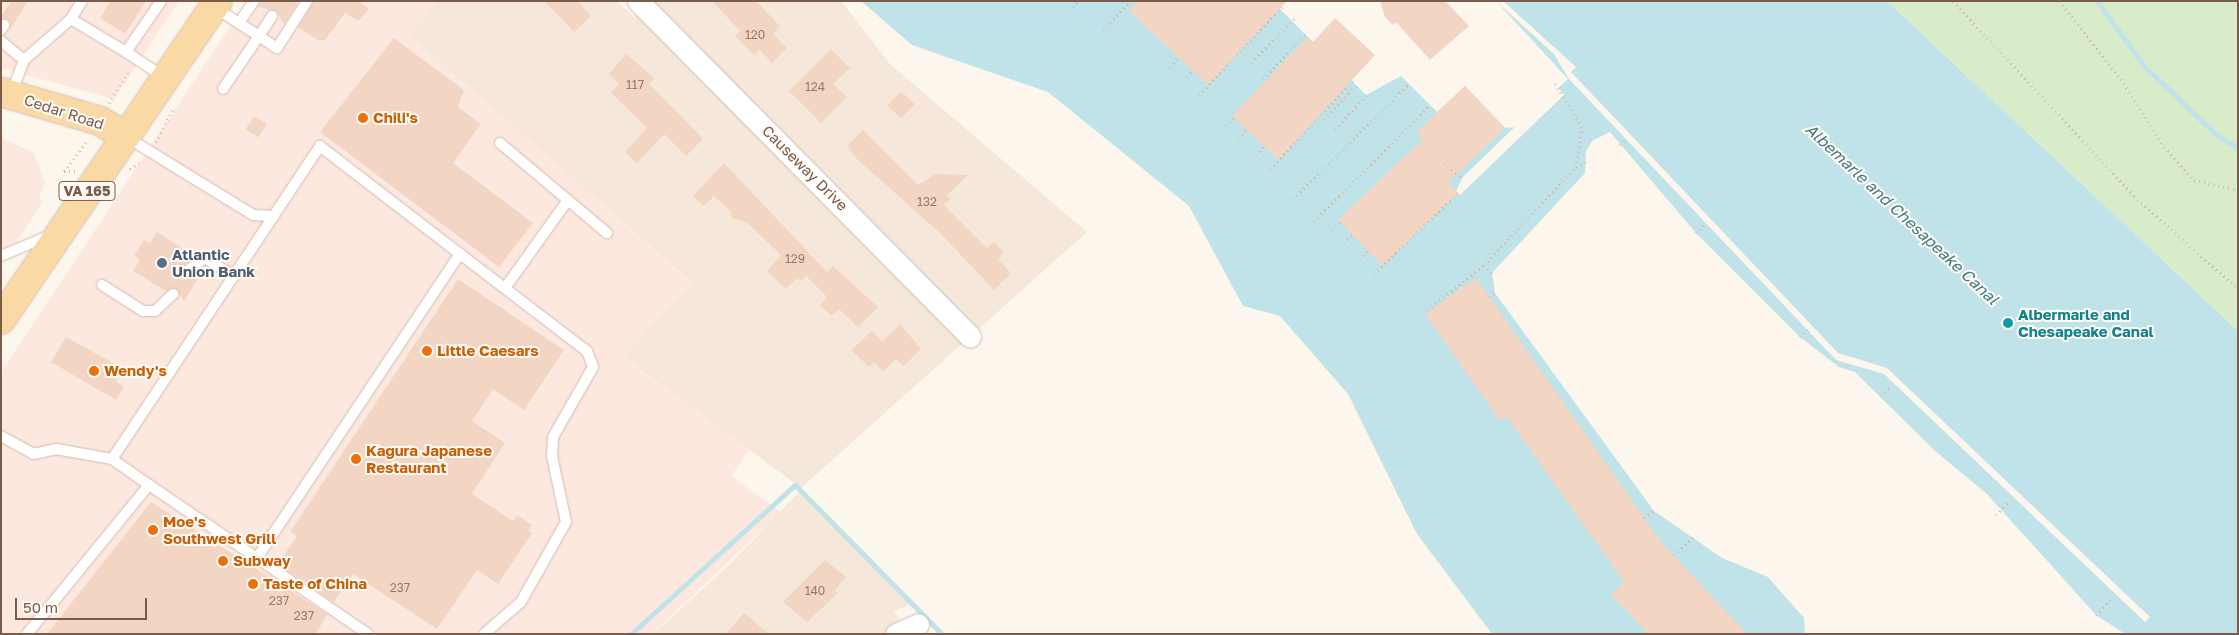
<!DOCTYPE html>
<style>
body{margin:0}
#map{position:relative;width:2239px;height:635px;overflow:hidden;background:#fdf6ec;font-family:"Golos Text",sans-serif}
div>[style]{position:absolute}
.residential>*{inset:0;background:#f5e8da}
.commercial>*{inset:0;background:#fde8e0}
.green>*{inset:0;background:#d8ecc9}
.water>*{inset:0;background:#bfe3e8}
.pier>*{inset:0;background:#fdf6ec}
.stream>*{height:5px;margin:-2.5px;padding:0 2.5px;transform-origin:2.5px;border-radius:2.5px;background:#bfe3e8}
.building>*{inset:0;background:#f3d5c3;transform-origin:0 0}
.path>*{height:3px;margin-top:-1.5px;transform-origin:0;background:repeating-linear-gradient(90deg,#d9b8a5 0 1px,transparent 0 5px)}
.roads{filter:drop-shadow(0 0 1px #d1beb0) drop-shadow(0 0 1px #d1beb0)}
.service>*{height:10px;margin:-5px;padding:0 5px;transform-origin:5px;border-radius:5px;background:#fff}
.minor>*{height:21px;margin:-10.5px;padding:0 10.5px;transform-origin:10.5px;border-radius:10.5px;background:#fff}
.primary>*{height:28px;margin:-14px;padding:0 14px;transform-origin:14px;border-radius:14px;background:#fbd9a5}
.dots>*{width:14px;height:14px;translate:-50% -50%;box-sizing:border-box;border:2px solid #fffaf3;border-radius:50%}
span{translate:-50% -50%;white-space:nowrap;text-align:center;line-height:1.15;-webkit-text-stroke:4px #fffaf3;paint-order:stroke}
.number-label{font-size:12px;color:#987a6a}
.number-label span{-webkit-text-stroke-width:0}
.shield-label span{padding:1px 4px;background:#fffaf3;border:1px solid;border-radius:4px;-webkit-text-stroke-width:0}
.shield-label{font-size:14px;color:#7a5c4d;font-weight:700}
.street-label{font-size:15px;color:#7a5c4d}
.food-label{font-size:15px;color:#c56008;font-weight:700}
.left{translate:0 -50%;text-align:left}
.service-label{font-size:15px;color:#4e5e75;font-weight:700}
.culture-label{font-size:15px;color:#0d838f;font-weight:700}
.water-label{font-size:16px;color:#437c86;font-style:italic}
.frame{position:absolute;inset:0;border:2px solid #7a5c4d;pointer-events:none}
.scale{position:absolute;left:15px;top:598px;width:132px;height:22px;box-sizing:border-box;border:2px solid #7a5c4d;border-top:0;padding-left:6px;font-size:15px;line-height:18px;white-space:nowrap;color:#7a5c4d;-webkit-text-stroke:4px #fffaf3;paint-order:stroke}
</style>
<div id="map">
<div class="residential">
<div style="clip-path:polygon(438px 1px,617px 1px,635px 18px,651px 1px,841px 1px,890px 64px,1087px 232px,801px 488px,622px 356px,692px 283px,409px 35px)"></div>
<div style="clip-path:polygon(802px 489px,911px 604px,894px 611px,911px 634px,653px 634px,729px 565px)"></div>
</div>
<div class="commercial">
<div style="clip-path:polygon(1px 1px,179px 1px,114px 99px,1px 68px)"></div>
<div style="clip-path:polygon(247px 1px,438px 1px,410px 35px,692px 284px,622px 357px,750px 450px,731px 476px,781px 512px,652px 634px,1px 634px,1px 372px)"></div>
<div style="clip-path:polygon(1px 138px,34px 153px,45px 182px,39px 199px,43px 202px,1px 265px)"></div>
</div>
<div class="green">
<div style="clip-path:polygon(1887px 1px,2238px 1px,2238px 331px)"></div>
</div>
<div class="water">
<div style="clip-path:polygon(861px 1px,1272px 1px,1366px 95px,1401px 76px,1437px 112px,1465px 86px,1505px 128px,1516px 127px,1568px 79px,1496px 1px,1887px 1px,2238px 331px,2238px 634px,2125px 634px,2096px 615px,1987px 494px,1935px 451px,1855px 372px,1839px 367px,1800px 337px,1696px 233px,1610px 132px,1592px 141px,1586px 151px,1585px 173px,1492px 273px,1495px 293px,1654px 511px,1722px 558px,1768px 577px,1804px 618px,1805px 634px,1492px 634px,1417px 534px,1348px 394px,1280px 316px,1243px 306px,1189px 206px,1048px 92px,912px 45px)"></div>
</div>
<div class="pier">
<div style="clip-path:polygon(1496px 1px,1503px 1px,1576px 67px,1571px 72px,1838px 353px,1887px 368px,2150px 617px,2145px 622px,1884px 374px,1836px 360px,1569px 79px,1554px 54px)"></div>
<div style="clip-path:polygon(1557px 86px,1564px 95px,1460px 195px,1456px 191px,1463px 177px)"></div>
</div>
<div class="stream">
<div style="left:2097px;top:1px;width:80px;rotate:54.1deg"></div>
<div style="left:2144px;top:66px;width:102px;rotate:43.4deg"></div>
<div style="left:2218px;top:136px;width:23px;rotate:31deg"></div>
<div style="left:631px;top:634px;width:222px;rotate:-42.3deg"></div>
<div style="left:795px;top:485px;width:209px;rotate:45.4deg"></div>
</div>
<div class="building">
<div style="clip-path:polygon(11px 1px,28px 1px,10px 30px,10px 21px,1px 17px)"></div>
<div style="clip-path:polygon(111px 1px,146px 1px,125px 34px,100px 18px)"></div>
<div style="clip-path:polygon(261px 1px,293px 1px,297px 4px,284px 24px,276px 11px,259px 7px)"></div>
<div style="clip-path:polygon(314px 1px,358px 1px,369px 9px,358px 21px,345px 13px,325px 40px,318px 40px,298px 27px)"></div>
<div style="clip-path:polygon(544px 1px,578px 1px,591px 16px,574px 32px)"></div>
<div style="clip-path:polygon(712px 1px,756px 1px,780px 26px,773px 34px,787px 48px,772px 63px,759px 49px,754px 55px,735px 36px,740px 31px)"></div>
<div style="clip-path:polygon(1138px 1px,1287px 1px,1208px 85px,1129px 11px)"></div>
<div style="clip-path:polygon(1380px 1px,1445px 1px,1469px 26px,1430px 60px,1396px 22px,1393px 25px,1385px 17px)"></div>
<div style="clip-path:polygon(1335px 18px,1375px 55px,1278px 160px,1232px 116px,1308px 37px,1313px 42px)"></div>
<div style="clip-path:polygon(394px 38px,464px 90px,458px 107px,481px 124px,453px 163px,533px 223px,499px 267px,320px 132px)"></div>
<div style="clip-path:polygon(831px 49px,850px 68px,833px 84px,847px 97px,821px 123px,789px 91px)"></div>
<div style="clip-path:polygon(626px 54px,654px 78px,649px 84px,703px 139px,686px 156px,664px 134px,637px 163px,625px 152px,647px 128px,611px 93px,619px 84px,609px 74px)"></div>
<div style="clip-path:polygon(1465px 86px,1505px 128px,1448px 182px,1458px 193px,1382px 266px,1338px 220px,1423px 139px,1417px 132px)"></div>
<div style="left:901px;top:91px;width:19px;height:20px;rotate:43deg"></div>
<div style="left:254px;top:116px;width:15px;height:16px;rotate:32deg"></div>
<div style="clip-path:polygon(863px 130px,918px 185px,935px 174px,968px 175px,947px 195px,951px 199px,944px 205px,987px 248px,994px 242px,1004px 252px,998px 259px,1011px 273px,994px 290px,942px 235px,857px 159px,847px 146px)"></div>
<div style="clip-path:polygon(724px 163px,827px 272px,833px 266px,878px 307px,858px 327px,839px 309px,832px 316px,820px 305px,827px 297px,806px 276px,801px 281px,797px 278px,786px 289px,767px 271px,781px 255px,746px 222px,732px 218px,731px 212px,714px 196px,704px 206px,693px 196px)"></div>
<div style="clip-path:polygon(157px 232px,191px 254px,181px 271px,186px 276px,199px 277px,184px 301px,175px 288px,166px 291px,133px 271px,140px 260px,134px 256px,144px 240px,150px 243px)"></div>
<div style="clip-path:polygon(1476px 278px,1661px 542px,1747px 634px,1648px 634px,1611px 594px,1624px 582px,1507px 417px,1500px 421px,1425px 314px)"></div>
<div style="clip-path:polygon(458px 279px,564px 350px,524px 410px,493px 389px,472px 421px,505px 443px,472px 494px,513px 521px,517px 515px,532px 525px,528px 530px,532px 533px,498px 584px,477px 570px,437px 629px,353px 574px,334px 602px,278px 564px,297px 536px,290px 532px)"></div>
<div style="clip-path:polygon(900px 324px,921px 349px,904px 366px,896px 359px,883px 371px,874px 362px,869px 367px,851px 350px,872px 331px,882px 342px)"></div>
<div style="clip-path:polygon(66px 337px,124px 369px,116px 381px,124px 387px,116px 400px,51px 362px)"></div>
<div style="clip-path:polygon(151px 502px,327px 614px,316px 634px,47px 634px)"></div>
<div style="clip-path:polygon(825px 560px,846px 577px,835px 590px,838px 593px,807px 622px,783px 602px)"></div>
<div style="clip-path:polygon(744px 613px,769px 634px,726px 634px)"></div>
</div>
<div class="path">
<div style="left:1953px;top:1px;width:266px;rotate:47.1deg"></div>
<div style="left:2134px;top:196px;width:140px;rotate:41.8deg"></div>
<div style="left:2059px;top:1px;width:100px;rotate:51.5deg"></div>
<div style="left:2121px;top:79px;width:80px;rotate:57.7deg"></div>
<div style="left:2164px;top:147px;width:45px;rotate:47.7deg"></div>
<div style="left:2194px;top:180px;width:45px;rotate:12.8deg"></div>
<div style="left:1073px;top:7px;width:8px;rotate:-50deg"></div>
<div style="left:1103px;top:30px;width:40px;rotate:-46deg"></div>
<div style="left:1248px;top:66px;width:67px;rotate:-45.6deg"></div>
<div style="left:1170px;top:67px;width:13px;rotate:-51deg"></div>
<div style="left:1263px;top:79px;width:65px;rotate:-46.2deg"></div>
<div style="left:1183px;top:80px;width:14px;rotate:-45deg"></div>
<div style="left:1199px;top:95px;width:124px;rotate:-46.6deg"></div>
<div style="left:109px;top:103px;width:39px;rotate:-58deg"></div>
<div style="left:1324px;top:119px;width:47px;rotate:-45.9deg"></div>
<div style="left:1226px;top:126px;width:11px;rotate:-45deg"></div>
<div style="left:1335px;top:129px;width:47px;rotate:-46.7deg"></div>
<div style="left:1238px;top:138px;width:11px;rotate:-45deg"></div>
<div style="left:156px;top:142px;width:36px;rotate:-63deg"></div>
<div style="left:1620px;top:145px;width:8px;rotate:-45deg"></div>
<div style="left:1256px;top:155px;width:12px;rotate:-48deg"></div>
<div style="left:1444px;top:163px;width:23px;rotate:40deg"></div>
<div style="left:1576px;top:167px;width:15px;rotate:-28deg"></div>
<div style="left:130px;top:169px;width:15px;rotate:-32deg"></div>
<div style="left:1270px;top:169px;width:122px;rotate:-46.7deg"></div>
<div style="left:64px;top:171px;width:12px"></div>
<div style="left:64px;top:171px;width:39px;rotate:-53deg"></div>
<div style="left:1293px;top:199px;width:163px;rotate:-44.8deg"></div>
<div style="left:1314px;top:221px;width:164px;rotate:-45deg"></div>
<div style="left:1332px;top:230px;width:11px;rotate:-45deg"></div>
<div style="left:1696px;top:233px;width:14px;rotate:-45deg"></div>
<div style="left:1344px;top:243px;width:12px;rotate:-42deg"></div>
<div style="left:1360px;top:259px;width:11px;rotate:-45deg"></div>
<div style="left:1484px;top:265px;width:11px;rotate:45deg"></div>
<div style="left:1374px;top:274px;width:117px;rotate:-44deg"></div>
<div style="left:1489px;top:297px;width:7px;rotate:-34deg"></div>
<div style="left:1428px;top:310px;width:72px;rotate:-38.8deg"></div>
<div style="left:1484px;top:265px;width:134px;rotate:-46.8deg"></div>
<div style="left:1576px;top:167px;width:40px;rotate:-81.5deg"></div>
<div style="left:1582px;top:127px;width:55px;rotate:-121.7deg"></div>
<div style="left:1800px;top:337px;width:11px;rotate:-41deg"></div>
<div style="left:1881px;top:396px;width:12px;rotate:-42deg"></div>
<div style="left:1996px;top:515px;width:18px;rotate:-47deg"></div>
<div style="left:1644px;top:518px;width:12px;rotate:-35deg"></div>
<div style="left:1674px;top:555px;width:26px;rotate:-43deg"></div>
<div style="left:2096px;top:615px;width:21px;rotate:-47deg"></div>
</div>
<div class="roads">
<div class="service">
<div style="left:214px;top:7px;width:54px;rotate:32.8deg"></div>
<div style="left:259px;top:36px;width:64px;rotate:124.2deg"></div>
<div style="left:272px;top:16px;width:24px;rotate:123deg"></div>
<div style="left:259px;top:36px;width:22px;rotate:34deg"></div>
<div style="left:277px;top:48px;width:56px;rotate:-57.4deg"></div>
<div style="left:71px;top:19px;width:64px;rotate:31deg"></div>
<div style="left:126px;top:52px;width:62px;rotate:-55.5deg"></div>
<div style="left:239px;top:23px;width:27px;rotate:-56deg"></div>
<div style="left:1px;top:30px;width:6px;rotate:-59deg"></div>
<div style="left:1px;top:41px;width:30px;rotate:40deg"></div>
<div style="left:126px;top:52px;width:45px;rotate:33.3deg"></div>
<div style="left:11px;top:94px;width:36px;rotate:-69deg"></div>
<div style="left:24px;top:60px;width:62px;rotate:-41.1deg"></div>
<div style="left:71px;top:19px;width:21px;rotate:-59deg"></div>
<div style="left:128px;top:138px;width:147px;rotate:31.6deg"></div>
<div style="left:253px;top:215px;width:21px;rotate:3deg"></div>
<div style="left:500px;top:143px;width:140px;rotate:40.1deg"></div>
<div style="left:460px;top:254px;width:160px;rotate:37.4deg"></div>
<div style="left:587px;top:351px;width:17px;rotate:69deg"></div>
<div style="left:593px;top:367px;width:81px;rotate:119.7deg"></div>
<div style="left:553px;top:437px;width:19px;rotate:93deg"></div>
<div style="left:552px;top:456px;width:67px;rotate:78deg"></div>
<div style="left:566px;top:522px;width:92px;rotate:119.4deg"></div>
<div style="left:521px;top:602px;width:49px;rotate:139.1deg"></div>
<div style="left:1px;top:256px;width:51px;rotate:-23.1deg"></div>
<div style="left:188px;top:270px;width:21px;rotate:-35deg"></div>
<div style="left:205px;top:258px;width:34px;rotate:32deg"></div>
<div style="left:102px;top:285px;width:49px;rotate:32.4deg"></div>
<div style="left:143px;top:311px;width:12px"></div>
<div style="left:155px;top:311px;width:25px;rotate:-43deg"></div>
<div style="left:505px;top:288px;width:108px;rotate:-54.4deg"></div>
<div style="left:1px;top:436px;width:37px;rotate:29deg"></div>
<div style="left:33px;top:454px;width:24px;rotate:-12deg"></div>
<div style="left:56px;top:449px;width:57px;rotate:10.1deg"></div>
<div style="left:112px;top:459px;width:45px;rotate:35.1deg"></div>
<div style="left:257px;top:558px;width:135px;rotate:34.4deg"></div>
<div style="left:27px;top:634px;width:193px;rotate:-50.7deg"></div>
<div style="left:149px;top:485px;width:130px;rotate:34.1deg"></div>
<div style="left:257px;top:558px;width:366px;rotate:-56.3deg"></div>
<div style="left:460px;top:254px;width:177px;rotate:-142.4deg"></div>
<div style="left:320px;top:146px;width:376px;rotate:123.6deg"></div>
</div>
<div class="minor">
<div style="left:638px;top:1px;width:472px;rotate:45.3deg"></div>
<div style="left:896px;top:634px;width:24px;rotate:-24deg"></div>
</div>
<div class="primary">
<div style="left:1px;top:92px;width:103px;rotate:16.3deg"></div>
<div style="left:100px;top:121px;width:29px;rotate:31deg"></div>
<div style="left:1px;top:320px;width:386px;rotate:-55.8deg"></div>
</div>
</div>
<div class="dots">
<div style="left:363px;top:118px;background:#e8710a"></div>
<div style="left:162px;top:263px;background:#5c6f8a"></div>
<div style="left:2008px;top:323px;background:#0f9aa8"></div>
<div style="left:427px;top:351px;background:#e8710a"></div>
<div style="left:94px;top:371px;background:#e8710a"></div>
<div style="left:356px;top:459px;background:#e8710a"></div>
<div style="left:153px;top:530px;background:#e8710a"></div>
<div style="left:223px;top:561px;background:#e8710a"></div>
<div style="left:253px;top:584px;background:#e8710a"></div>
</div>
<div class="number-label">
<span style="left:755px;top:35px">120</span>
<span style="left:635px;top:85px">117</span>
<span style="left:815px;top:87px">124</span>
<span style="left:927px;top:202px">132</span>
<span style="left:795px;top:259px">129</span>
<span style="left:400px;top:588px">237</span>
<span style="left:815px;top:591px">140</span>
<span style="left:279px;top:601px">237</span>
<span style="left:304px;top:616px">237</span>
</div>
<div class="shield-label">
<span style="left:87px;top:191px">VA 165</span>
</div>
<div class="street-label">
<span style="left:64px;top:112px;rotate:18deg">Cedar Road</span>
<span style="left:805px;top:168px;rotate:45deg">Causeway Drive</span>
</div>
<div class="food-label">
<span class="left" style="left:373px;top:118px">Chili's</span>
<span class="left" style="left:437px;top:351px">Little Caesars</span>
<span class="left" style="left:104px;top:371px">Wendy's</span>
<span class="left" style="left:366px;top:459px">Kagura Japanese<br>Restaurant</span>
<span class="left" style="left:163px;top:530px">Moe's<br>Southwest Grill</span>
<span class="left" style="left:233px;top:561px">Subway</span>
<span class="left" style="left:263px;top:584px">Taste of China</span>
</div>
<div class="service-label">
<span class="left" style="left:172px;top:263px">Atlantic<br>Union Bank</span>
</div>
<div class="culture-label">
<span class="left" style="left:2018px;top:323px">Albermarle and<br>Chesapeake Canal</span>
</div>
<div class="water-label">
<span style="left:1902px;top:214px;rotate:43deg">Albemarle and Chesapeake Canal</span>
</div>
<div class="frame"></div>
<div class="scale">50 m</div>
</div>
